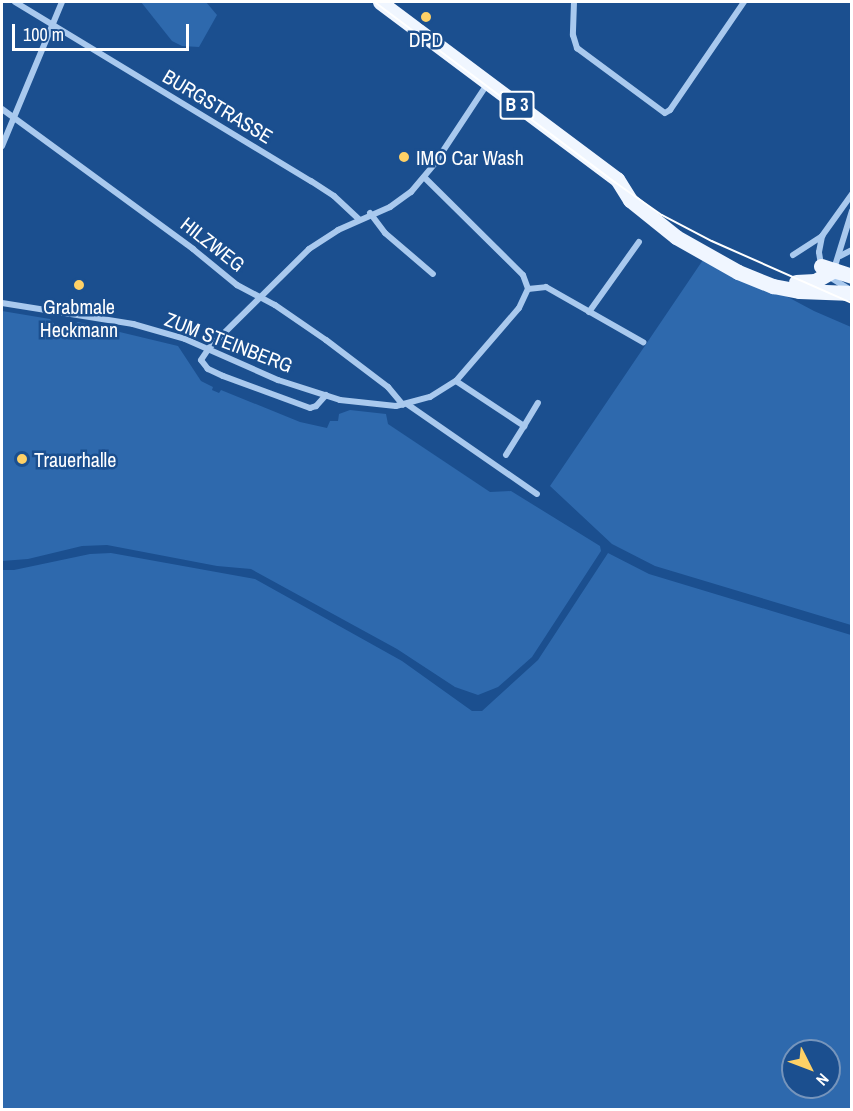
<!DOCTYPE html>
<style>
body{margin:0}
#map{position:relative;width:853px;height:1111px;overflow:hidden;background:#1b4f8f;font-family:"Archivo Narrow",sans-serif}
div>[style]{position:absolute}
.green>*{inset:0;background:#2e69ad}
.minor>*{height:6px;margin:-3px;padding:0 3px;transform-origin:3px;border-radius:3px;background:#a9c9ee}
.primary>*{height:15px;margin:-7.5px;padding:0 7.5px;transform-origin:7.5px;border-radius:7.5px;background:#f0f6ff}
.tram>*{height:1.5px;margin:-0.75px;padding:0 0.75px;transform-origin:0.75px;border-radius:0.75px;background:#fff}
.dots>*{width:16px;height:16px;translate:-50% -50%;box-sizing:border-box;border:3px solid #1b4f8f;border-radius:50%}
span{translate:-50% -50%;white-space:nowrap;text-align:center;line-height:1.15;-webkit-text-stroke:5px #1b4f8f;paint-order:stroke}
.shield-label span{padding:2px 4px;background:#1b4f8f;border:2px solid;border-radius:4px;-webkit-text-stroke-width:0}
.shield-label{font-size:18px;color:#fff;font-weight:700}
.poi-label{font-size:20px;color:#fff}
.left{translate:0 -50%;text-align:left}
.street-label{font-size:20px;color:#fff}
.frame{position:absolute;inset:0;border:3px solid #fff;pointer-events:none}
.north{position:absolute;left:781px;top:1039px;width:60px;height:60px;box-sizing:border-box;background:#1b4f8f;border:2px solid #7695bc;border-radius:50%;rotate:132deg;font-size:16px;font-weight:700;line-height:24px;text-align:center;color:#fff}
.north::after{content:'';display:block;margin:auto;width:21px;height:27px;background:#ffd166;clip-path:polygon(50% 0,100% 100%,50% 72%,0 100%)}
.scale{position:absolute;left:12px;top:24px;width:177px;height:27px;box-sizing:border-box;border:3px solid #fff;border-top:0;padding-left:8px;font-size:18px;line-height:21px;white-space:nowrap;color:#fff;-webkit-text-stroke:4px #1b4f8f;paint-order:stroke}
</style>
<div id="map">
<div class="green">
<div style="clip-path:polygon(141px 2px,206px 2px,217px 15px,199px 47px,182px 46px,172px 41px)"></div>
<div style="clip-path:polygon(707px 254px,814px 311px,851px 327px,851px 625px,655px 566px,612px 544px,550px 486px)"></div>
<div style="clip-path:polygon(2px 311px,50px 319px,61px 332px,78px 322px,178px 346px,201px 381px,213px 387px,212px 390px,219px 393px,221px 390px,300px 422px,327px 428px,330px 421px,338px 421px,339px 414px,350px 410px,386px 414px,388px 424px,490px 492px,511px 491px,600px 546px,601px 551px,532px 657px,498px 687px,478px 695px,455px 687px,397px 649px,251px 569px,217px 566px,107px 545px,82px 546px,28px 559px,2px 561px)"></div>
<div style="clip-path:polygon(evenodd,111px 553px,255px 579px,402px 661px,472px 711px,482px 711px,538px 660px,608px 553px,649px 574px,851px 635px,851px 1109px,2px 1109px,2px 570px,14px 570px,90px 554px,111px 553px,793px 1051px,829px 1051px,829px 1087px,793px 1087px,793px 1051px)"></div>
</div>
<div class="minor">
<div style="left:15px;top:2px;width:346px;rotate:31.2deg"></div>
<div style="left:311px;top:181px;width:27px;rotate:33deg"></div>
<div style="left:334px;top:196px;width:33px;rotate:43deg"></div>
<div style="left:574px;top:2px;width:33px;rotate:92deg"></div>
<div style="left:573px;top:35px;width:14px;rotate:73deg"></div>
<div style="left:577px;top:48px;width:109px;rotate:36.5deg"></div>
<div style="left:665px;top:113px;width:6px;rotate:-31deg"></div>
<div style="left:670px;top:110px;width:131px;rotate:-55.6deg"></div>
<div style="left:2px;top:109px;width:237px;rotate:36.2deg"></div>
<div style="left:193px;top:249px;width:57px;rotate:39.3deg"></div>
<div style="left:237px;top:285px;width:43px;rotate:27.8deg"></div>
<div style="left:275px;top:305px;width:62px;rotate:34.5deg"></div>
<div style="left:326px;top:340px;width:78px;rotate:37.2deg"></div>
<div style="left:388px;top:387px;width:23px;rotate:50deg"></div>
<div style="left:2px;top:146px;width:156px;rotate:-67.4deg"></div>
<div style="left:424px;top:177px;width:139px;rotate:44.7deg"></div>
<div style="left:523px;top:275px;width:15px;rotate:70deg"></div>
<div style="left:370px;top:213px;width:25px;rotate:53deg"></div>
<div style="left:385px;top:233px;width:63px;rotate:40.5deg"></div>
<div style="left:793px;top:255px;width:35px;rotate:-33deg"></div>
<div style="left:822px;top:236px;width:52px;rotate:-54.5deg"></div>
<div style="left:840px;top:256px;width:13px;rotate:-27deg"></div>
<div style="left:821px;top:265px;width:13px;rotate:-99deg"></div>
<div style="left:819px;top:252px;width:16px;rotate:-79deg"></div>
<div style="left:834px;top:269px;width:61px;rotate:-72.8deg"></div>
<div style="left:828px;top:276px;width:22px;rotate:32deg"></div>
<div style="left:528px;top:289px;width:18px;rotate:-6deg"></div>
<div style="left:546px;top:287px;width:112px;rotate:29.6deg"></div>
<div style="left:2px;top:303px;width:133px;rotate:9.1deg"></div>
<div style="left:133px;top:324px;width:54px;rotate:16.1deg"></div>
<div style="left:185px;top:339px;width:102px;rotate:23.8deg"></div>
<div style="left:278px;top:380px;width:65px;rotate:17.9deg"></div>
<div style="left:340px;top:400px;width:56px;rotate:6.1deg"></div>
<div style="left:396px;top:406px;width:35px;rotate:-15deg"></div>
<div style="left:430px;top:397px;width:31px;rotate:-32deg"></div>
<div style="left:456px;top:381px;width:96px;rotate:-49.2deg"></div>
<div style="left:519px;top:308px;width:21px;rotate:-65deg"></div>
<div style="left:589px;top:312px;width:86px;rotate:-54.5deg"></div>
<div style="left:456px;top:381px;width:82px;rotate:33.5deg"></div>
<div style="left:524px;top:426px;width:34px;rotate:122deg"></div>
<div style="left:326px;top:395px;width:15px;rotate:132deg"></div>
<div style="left:316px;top:406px;width:6px;rotate:162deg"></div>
<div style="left:310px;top:408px;width:93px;rotate:-159.8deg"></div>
<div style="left:223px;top:376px;width:17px;rotate:-155deg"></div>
<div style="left:208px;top:369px;width:11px;rotate:-128deg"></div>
<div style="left:201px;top:360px;width:14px;rotate:-56deg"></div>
<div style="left:209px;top:348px;width:141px;rotate:-44.7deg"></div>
<div style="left:309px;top:249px;width:35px;rotate:-33deg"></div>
<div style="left:338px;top:230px;width:57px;rotate:-23.9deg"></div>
<div style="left:390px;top:207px;width:26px;rotate:-36deg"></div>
<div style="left:411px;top:192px;width:38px;rotate:-50deg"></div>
<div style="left:435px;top:163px;width:96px;rotate:-56.5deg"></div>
<div style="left:407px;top:404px;width:158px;rotate:34.7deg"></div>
<div style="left:524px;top:426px;width:27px;rotate:-59deg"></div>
</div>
<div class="primary">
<div style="left:380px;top:2px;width:296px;rotate:36.8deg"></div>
<div style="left:617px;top:179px;width:25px;rotate:58deg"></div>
<div style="left:630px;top:200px;width:59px;rotate:38.8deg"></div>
<div style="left:676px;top:237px;width:71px;rotate:29.4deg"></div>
<div style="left:738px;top:272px;width:38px;rotate:22deg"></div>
<div style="left:773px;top:286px;width:26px;rotate:11deg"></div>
<div style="left:799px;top:291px;width:53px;rotate:2.2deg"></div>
<div style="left:821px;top:266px;width:33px;rotate:18deg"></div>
<div style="left:796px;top:282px;width:19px;rotate:-3deg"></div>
<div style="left:815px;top:281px;width:22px;rotate:-30deg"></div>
</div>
<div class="tram">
<div style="left:375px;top:2px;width:300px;rotate:36.9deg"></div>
<div style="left:615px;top:182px;width:57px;rotate:35.1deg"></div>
<div style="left:662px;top:215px;width:56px;rotate:27.5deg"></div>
<div style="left:712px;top:241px;width:153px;rotate:23.9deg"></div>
</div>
<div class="dots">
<div style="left:426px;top:17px;background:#ffd166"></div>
<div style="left:404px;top:157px;background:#ffd166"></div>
<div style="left:79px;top:285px;background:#ffd166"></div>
<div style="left:22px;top:459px;background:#ffd166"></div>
</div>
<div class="shield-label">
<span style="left:517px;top:105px">B 3</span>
</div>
<div class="poi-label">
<span style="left:426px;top:39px">DPD</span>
<span class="left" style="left:416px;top:157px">IMO Car Wash</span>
<span style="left:79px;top:318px">Grabmale<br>Heckmann</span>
<span class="left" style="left:34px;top:459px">Trauerhalle</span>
</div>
<div class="street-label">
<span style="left:218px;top:106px;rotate:31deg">BURGSTRASSE</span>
<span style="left:213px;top:244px;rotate:38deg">HILZWEG</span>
<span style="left:229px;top:342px;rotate:21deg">ZUM STEINBERG</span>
</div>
<div class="frame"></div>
<div class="north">N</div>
<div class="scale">100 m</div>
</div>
